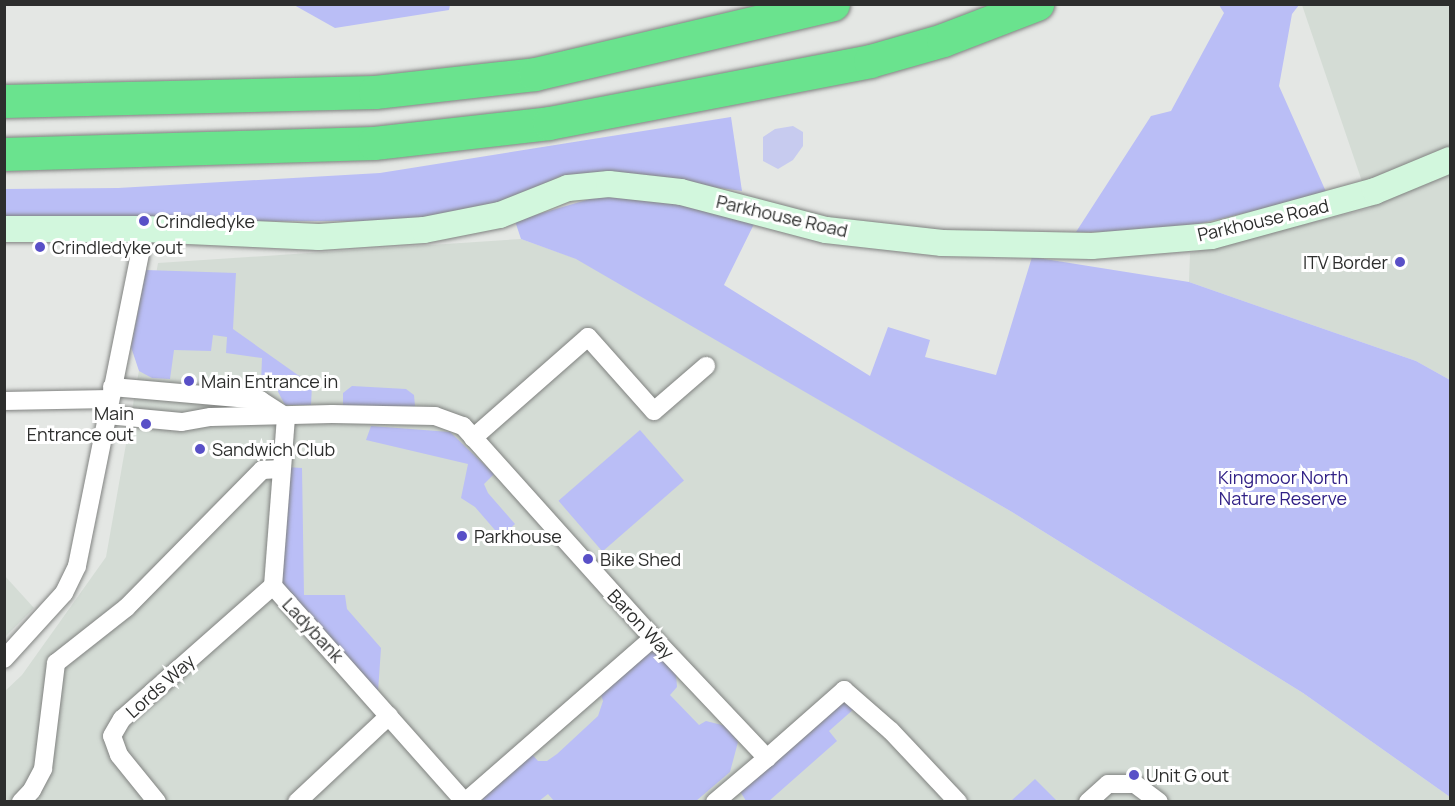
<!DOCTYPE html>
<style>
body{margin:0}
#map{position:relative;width:1455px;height:806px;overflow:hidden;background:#e4e7e4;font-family:Manrope,sans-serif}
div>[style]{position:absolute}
.built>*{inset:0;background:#d4dcd5}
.green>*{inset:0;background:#babef6;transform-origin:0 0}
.water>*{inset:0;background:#c7cbef}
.roads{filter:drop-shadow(0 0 2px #808280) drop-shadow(0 0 2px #808280)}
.street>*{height:18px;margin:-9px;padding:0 9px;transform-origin:9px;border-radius:9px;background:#fff}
.secondary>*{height:26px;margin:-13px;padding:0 13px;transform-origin:13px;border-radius:13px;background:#d2f7dd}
.highway>*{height:33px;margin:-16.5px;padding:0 16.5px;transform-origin:16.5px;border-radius:16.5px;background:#6ae38e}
.dots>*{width:16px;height:16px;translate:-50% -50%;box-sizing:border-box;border:3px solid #fff;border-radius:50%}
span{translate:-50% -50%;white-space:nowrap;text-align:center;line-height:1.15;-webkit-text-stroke:6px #fff;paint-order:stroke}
.street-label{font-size:18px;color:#2d2e2d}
.poi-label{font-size:18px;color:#2d2e2d}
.left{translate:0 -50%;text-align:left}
.right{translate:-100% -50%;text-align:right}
.park-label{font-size:18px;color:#312186}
.frame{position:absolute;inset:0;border:6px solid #2d2e2d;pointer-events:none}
</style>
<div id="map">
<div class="built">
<div style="clip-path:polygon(1302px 5px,1450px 5px,1450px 380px,1416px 361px,1189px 282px,1190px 253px,1371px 208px)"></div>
<div style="clip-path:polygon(521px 239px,580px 260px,1012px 512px,1303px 693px,1450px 797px,1450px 801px,5px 801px,4px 692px,22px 675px,106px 557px,158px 263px)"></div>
<div style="clip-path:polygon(4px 575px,34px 608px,5px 637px,4px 637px)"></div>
</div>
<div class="green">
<div style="clip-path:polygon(294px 5px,450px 5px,449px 10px,335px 28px)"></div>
<div style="clip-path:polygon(1219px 5px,1299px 5px,1292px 14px,1279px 86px,1327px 194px,1168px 231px,1076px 232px,1151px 116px,1171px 111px,1224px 13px)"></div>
<div style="clip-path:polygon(731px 117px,742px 191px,616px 174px,561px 176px,499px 206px,402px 221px,5px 222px,4px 189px,118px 188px,380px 173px)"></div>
<div style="clip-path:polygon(600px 196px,677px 204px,755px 222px,724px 285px,870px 376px,888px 327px,930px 340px,925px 357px,996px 375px,1032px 257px,1189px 282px,1416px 361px,1450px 380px,1450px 797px,1303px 693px,1012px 512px,576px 259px,521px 239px,515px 221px)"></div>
<div style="clip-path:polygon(146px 270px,236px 273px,233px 329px,312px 385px,311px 405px,285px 405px,274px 384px,261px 383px,262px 358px,226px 353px,227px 337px,213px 335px,211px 351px,174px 350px,170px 379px,152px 378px,139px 371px,131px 347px)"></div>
<div style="clip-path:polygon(352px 386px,406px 389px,414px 395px,415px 406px,410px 412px,349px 409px,343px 405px,343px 393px)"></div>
<div style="clip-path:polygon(371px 426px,450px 432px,494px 474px,484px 484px,488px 493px,515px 524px,501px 537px,475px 507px,461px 498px,468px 464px,366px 440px)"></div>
<div style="left:640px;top:430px;width:67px;height:108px;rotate:49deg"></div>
<div style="clip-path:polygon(286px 467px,302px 468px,304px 595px,345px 595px,347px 609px,381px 648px,378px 692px,279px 582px)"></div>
<div style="clip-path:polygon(652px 650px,676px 674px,677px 687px,670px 695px,699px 725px,706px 721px,726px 726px,738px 742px,730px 772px,696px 801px,554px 801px,548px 794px,539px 801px,482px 802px,485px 792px,529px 751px,538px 761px,547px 761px,557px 754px,598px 716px,603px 701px,599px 688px)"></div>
<div style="clip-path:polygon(839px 700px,855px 708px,829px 731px,837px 741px,769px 801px,746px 801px,740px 791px)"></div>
<div style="clip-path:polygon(1035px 779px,1057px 801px,1011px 801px)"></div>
</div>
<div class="water">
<div style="clip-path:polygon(793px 126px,803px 132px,803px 146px,793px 160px,778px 169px,763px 161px,763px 137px,775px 129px)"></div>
</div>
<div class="roads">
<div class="street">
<div style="left:112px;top:387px;width:149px;rotate:5deg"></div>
<div style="left:260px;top:400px;width:31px;rotate:33deg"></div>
<div style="left:4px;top:401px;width:106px;rotate:-1.1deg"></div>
<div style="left:107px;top:415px;width:75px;rotate:5.3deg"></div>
<div style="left:182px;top:422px;width:29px;rotate:-10deg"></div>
<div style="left:211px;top:417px;width:121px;rotate:-1.4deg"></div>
<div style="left:332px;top:414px;width:103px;rotate:1.1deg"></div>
<div style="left:435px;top:416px;width:30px;rotate:20deg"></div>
<div style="left:463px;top:426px;width:273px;rotate:48.1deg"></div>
<div style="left:645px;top:629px;width:178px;rotate:46.6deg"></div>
<div style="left:767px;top:758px;width:103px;rotate:-41.4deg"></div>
<div style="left:844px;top:690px;width:62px;rotate:41.1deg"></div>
<div style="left:891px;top:731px;width:98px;rotate:46.7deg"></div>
<div style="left:286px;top:417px;width:169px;rotate:94.4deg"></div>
<div style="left:273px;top:586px;width:289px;rotate:48.4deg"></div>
<div style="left:473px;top:438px;width:153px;rotate:-41.3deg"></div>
<div style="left:588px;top:337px;width:99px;rotate:48.3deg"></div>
<div style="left:654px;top:411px;width:69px;rotate:-40.9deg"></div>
<div style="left:4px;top:659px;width:89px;rotate:-47.7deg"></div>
<div style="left:64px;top:593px;width:30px;rotate:-64deg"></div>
<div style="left:77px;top:566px;width:344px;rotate:-78.6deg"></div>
<div style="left:21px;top:802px;width:16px;rotate:-47deg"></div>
<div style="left:32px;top:790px;width:24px;rotate:-62deg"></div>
<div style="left:43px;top:769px;width:107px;rotate:-83deg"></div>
<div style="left:56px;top:663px;width:89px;rotate:-38.2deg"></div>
<div style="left:126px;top:608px;width:194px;rotate:-45.4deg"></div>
<div style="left:262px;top:470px;width:19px;rotate:-3deg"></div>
<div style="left:157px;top:802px;width:60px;rotate:-129deg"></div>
<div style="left:119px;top:755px;width:20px;rotate:-110deg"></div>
<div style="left:112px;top:736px;width:20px;rotate:-60deg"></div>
<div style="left:122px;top:719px;width:201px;rotate:-41.4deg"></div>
<div style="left:297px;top:802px;width:126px;rotate:-43.1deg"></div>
<div style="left:465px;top:802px;width:249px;rotate:-41.1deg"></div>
<div style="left:715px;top:802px;width:68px;rotate:-40.2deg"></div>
<div style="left:1088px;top:802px;width:27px;rotate:-42deg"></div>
<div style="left:1108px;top:784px;width:27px"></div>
<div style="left:1135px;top:784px;width:30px;rotate:37deg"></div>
</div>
<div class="secondary">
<div style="left:4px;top:229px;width:141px"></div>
<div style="left:145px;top:229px;width:174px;rotate:2.6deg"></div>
<div style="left:319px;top:237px;width:105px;rotate:-3.8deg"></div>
<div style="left:424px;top:230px;width:77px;rotate:-11.2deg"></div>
<div style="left:500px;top:215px;width:73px;rotate:-21.7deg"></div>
<div style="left:568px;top:188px;width:41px;rotate:-5.6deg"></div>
<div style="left:609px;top:184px;width:72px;rotate:6.3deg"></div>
<div style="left:681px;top:192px;width:150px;rotate:14.7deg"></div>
<div style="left:826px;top:230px;width:117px;rotate:6.4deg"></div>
<div style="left:942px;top:243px;width:150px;rotate:1.1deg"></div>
<div style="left:1092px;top:246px;width:120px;rotate:-4.8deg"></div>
<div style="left:1212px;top:236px;width:169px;rotate:-15.4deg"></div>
<div style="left:1375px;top:191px;width:81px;rotate:-22.5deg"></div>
</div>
<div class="highway">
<div style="left:4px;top:101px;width:371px;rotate:-1.4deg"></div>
<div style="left:375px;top:92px;width:161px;rotate:-6.4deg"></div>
<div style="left:535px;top:74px;width:306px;rotate:-13.2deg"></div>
<div style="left:4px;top:154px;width:370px;rotate:-1.7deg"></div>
<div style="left:374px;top:143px;width:176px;rotate:-6.5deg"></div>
<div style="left:549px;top:123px;width:327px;rotate:-10.9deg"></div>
<div style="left:870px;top:61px;width:76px;rotate:-16deg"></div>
<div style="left:943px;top:40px;width:101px;rotate:-21deg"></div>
</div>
</div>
<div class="dots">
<div style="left:144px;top:221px;background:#5950c7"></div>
<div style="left:40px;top:247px;background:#5950c7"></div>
<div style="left:1400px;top:262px;background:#5950c7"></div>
<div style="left:189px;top:381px;background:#5950c7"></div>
<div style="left:146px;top:424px;background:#5950c7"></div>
<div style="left:200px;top:449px;background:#5950c7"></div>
<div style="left:462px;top:536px;background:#5950c7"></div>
<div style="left:588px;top:559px;background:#5950c7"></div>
<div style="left:1134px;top:775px;background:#5950c7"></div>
</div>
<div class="street-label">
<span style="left:782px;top:216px;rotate:13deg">Parkhouse Road</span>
<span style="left:1263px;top:220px;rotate:-13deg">Parkhouse Road</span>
<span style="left:641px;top:624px;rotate:47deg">Baron Way</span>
<span style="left:313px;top:630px;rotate:47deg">Ladybank</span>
<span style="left:160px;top:686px;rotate:-42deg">Lords Way</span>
</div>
<div class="poi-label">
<span class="left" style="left:156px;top:221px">Crindledyke</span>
<span class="left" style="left:52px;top:247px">Crindledyke out</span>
<span class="right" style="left:1388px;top:262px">ITV Border</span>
<span class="left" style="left:201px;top:381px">Main Entrance in</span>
<span class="right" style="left:134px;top:424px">Main<br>Entrance out</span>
<span class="left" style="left:212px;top:449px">Sandwich Club</span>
<span class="left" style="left:474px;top:536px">Parkhouse</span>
<span class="left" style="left:600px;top:559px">Bike Shed</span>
<span class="left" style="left:1146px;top:775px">Unit G out</span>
</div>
<div class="park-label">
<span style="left:1283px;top:488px">Kingmoor North<br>Nature Reserve</span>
</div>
<div class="frame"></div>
</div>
